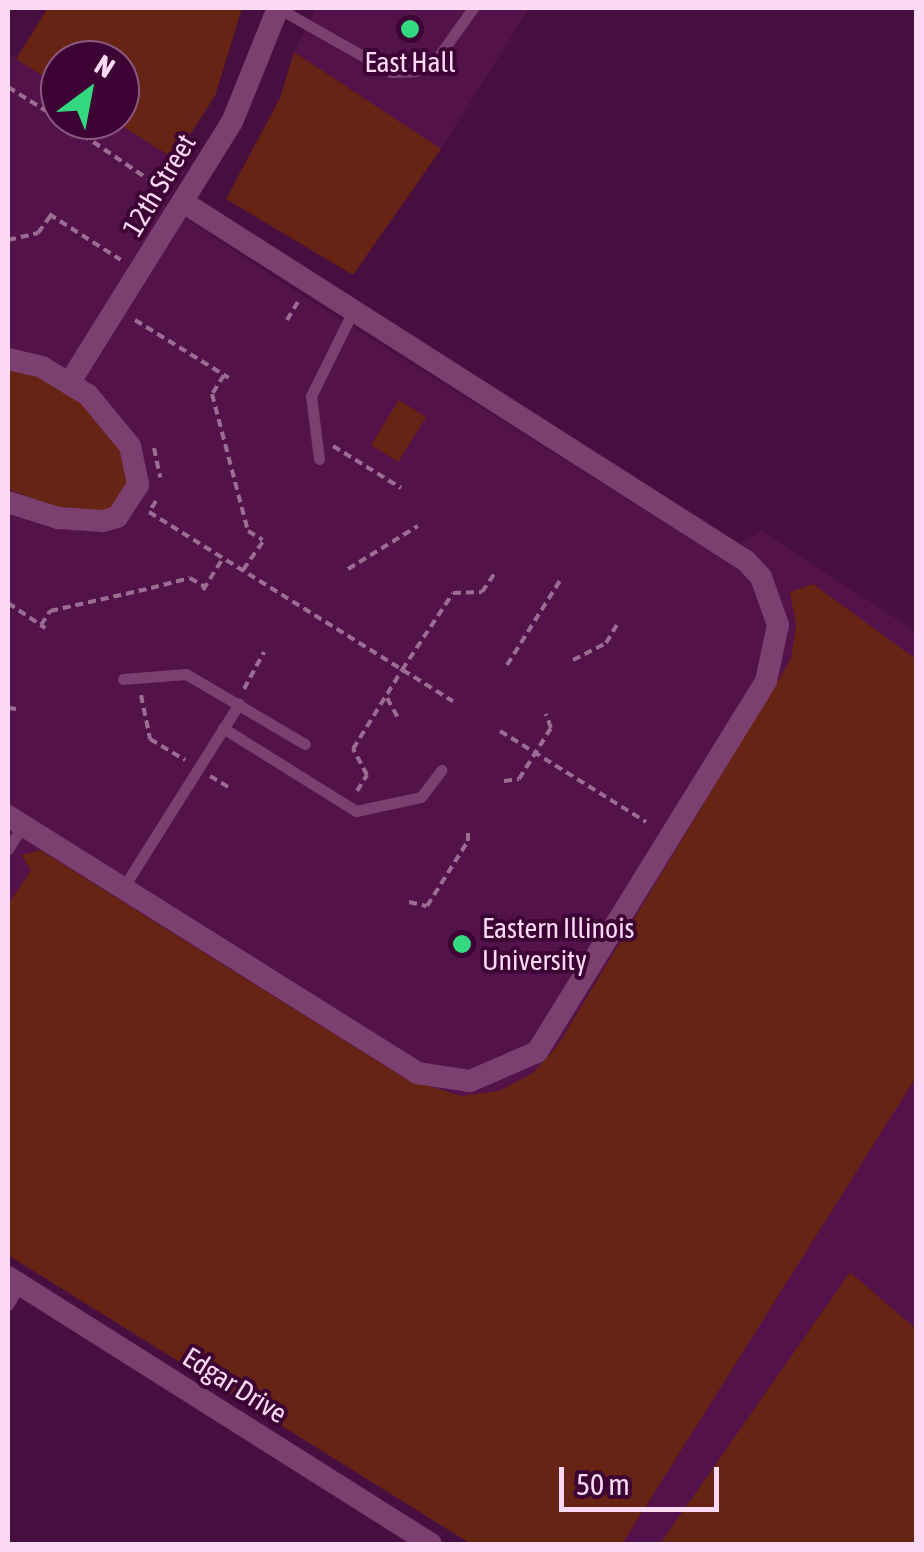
<!DOCTYPE html>
<style>
body{margin:0}
#map{position:relative;width:924px;height:1552px;overflow:hidden;background:#470f3f;font-family:"Asap Condensed",sans-serif}
div>[style]{position:absolute}
.built>*{inset:0;background:#53134a}
.green>*{inset:0;background:#672313;transform-origin:0 0}
.path>*{height:4px;margin-top:-2px;transform-origin:0;background:repeating-linear-gradient(90deg,#9c6d93 0 8px,transparent 0 13px)}
.service>*{height:11px;margin:-5.5px;padding:0 5.5px;transform-origin:5.5px;border-radius:5.5px;background:#7b3f70}
.minor>*{height:22px;margin:-11px;padding:0 11px;transform-origin:11px;border-radius:11px;background:#7b3f70}
.dots>*{width:28px;height:28px;translate:-50% -50%;box-sizing:border-box;border:5px solid #3c0334;border-radius:50%}
span{translate:-50% -50%;white-space:nowrap;text-align:center;line-height:1.15;-webkit-text-stroke:8px #3c0334;paint-order:stroke}
.poi-label{font-size:28px;color:#fddaf4}
.left{translate:0 -50%;text-align:left}
.street-label{font-size:28px;color:#fddaf4}
.frame{position:absolute;inset:0;border:10px solid #fddaf4;pointer-events:none}
.north{position:absolute;left:40px;top:40px;width:100px;height:100px;box-sizing:border-box;background:#3c0334;border:2px solid #895981;border-radius:50%;rotate:32deg;font-size:28px;font-weight:700;line-height:40px;text-align:center;color:#fddaf4}
.north::after{content:'';display:block;margin:auto;width:35px;height:45px;background:#34d881;clip-path:polygon(50% 0,100% 100%,50% 72%,0 100%)}
.scale{position:absolute;left:559px;top:1467px;width:160px;height:45px;box-sizing:border-box;border:5px solid #fddaf4;border-top:0;padding-left:12px;font-size:30px;line-height:35px;white-space:nowrap;color:#fddaf4;-webkit-text-stroke:8px #3c0334;paint-order:stroke}
</style>
<div id="map">
<div class="built">
<div style="clip-path:polygon(316px 8px,529px 8px,441px 149px,294px 52px)"></div>
<div style="clip-path:polygon(8px 53px,60px 87px,60px 120px,113px 120px,187px 168px,165px 205px,302px 295px,719px 557px,762px 530px,916px 632px,916px 1544px,471px 1544px,8px 1255px)"></div>
</div>
<div class="green">
<div style="clip-path:polygon(48px 8px,242px 8px,215px 96px,174px 159px,113px 120px,120px 120px,120px 60px,60px 60px,60px 87px,16px 59px)"></div>
<div style="clip-path:polygon(294px 52px,441px 149px,353px 275px,226px 199px,280px 98px)"></div>
<div style="clip-path:polygon(8px 366px,65px 388px,116px 438px,132px 480px,107px 511px,70px 512px,8px 489px)"></div>
<div style="left:399px;top:400px;width:32px;height:53px;rotate:32deg"></div>
<div style="clip-path:polygon(813px 584px,916px 659px,916px 1077px,622px 1544px,471px 1544px,8px 1255px,8px 905px,31px 870px,21px 855px,40px 850px,406px 1079px,461px 1096px,499px 1091px,533px 1073px,558px 1045px,791px 659px,796px 625px,790px 592px)"></div>
<div style="clip-path:polygon(850px 1272px,916px 1329px,916px 1544px,660px 1544px)"></div>
</div>
<div class="path">
<div style="left:8px;top:87px;width:60px;rotate:32.1deg"></div>
<div style="left:61px;top:120px;width:125px;rotate:34.2deg"></div>
<div style="left:49px;top:214px;width:85px;rotate:32.6deg"></div>
<div style="left:8px;top:240px;width:31px;rotate:-13deg"></div>
<div style="left:38px;top:233px;width:22px;rotate:-54deg"></div>
<div style="left:135px;top:320px;width:110px;rotate:31.7deg"></div>
<div style="left:287px;top:320px;width:21px;rotate:-59deg"></div>
<div style="left:224px;top:375px;width:22px;rotate:122deg"></div>
<div style="left:212px;top:394px;width:142px;rotate:75.3deg"></div>
<div style="left:248px;top:531px;width:17px;rotate:31deg"></div>
<div style="left:333px;top:446px;width:80px;rotate:31.7deg"></div>
<div style="left:154px;top:448px;width:30px;rotate:78deg"></div>
<div style="left:156px;top:501px;width:13px;rotate:122deg"></div>
<div style="left:149px;top:512px;width:358px;rotate:31.9deg"></div>
<div style="left:348px;top:569px;width:82px;rotate:-31.6deg"></div>
<div style="left:243px;top:570px;width:39px;rotate:-55deg"></div>
<div style="left:203px;top:590px;width:38px;rotate:-58deg"></div>
<div style="left:8px;top:603px;width:45px;rotate:34deg"></div>
<div style="left:41px;top:625px;width:17px;rotate:-57deg"></div>
<div style="left:50px;top:611px;width:104px;rotate:-12.8deg"></div>
<div style="left:151px;top:588px;width:40px;rotate:-14.4deg"></div>
<div style="left:190px;top:578px;width:17px;rotate:31deg"></div>
<div style="left:573px;top:660px;width:37px;rotate:-27deg"></div>
<div style="left:606px;top:643px;width:21px;rotate:-59deg"></div>
<div style="left:507px;top:665px;width:102px;rotate:-57.9deg"></div>
<div style="left:244px;top:689px;width:42px;rotate:-61.6deg"></div>
<div style="left:141px;top:695px;width:45px;rotate:78.4deg"></div>
<div style="left:150px;top:739px;width:41px;rotate:31deg"></div>
<div style="left:387px;top:698px;width:25px;rotate:61deg"></div>
<div style="left:8px;top:708px;width:9px;rotate:6deg"></div>
<div style="left:500px;top:731px;width:172px;rotate:31.9deg"></div>
<div style="left:210px;top:776px;width:26px;rotate:31deg"></div>
<div style="left:504px;top:781px;width:15px;rotate:-8deg"></div>
<div style="left:519px;top:779px;width:60px;rotate:-57.9deg"></div>
<div style="left:551px;top:728px;width:15px;rotate:-110deg"></div>
<div style="left:357px;top:791px;width:19px;rotate:-58deg"></div>
<div style="left:367px;top:775px;width:30px;rotate:-118deg"></div>
<div style="left:353px;top:749px;width:93px;rotate:-58.2deg"></div>
<div style="left:402px;top:670px;width:92px;rotate:-56.5deg"></div>
<div style="left:453px;top:593px;width:29px;rotate:-2deg"></div>
<div style="left:482px;top:592px;width:22px;rotate:-56deg"></div>
<div style="left:409px;top:902px;width:18px;rotate:13deg"></div>
<div style="left:427px;top:906px;width:77px;rotate:-57.8deg"></div>
<div style="left:468px;top:841px;width:11px;rotate:-90deg"></div>
</div>
<div class="service">
<div style="left:278px;top:8px;width:130px;rotate:29.5deg"></div>
<div style="left:391px;top:72px;width:24px;rotate:-2deg"></div>
<div style="left:415px;top:71px;width:24px;rotate:-28deg"></div>
<div style="left:436px;top:60px;width:64px;rotate:-54.6deg"></div>
<div style="left:319px;top:459px;width:64px;rotate:-97.2deg"></div>
<div style="left:311px;top:396px;width:93px;rotate:-63.7deg"></div>
<div style="left:123px;top:679px;width:63px;rotate:-4.5deg"></div>
<div style="left:186px;top:674px;width:138px;rotate:30.5deg"></div>
<div style="left:223px;top:728px;width:157px;rotate:32deg"></div>
<div style="left:356px;top:811px;width:66px;rotate:-12.2deg"></div>
<div style="left:421px;top:797px;width:34px;rotate:-53deg"></div>
<div style="left:8px;top:849px;width:28px;rotate:-58deg"></div>
<div style="left:123px;top:888px;width:218px;rotate:-57.8deg"></div>
<div style="left:8px;top:1305px;width:23px;rotate:-59deg"></div>
</div>
<div class="minor">
<div style="left:8px;top:359px;width:35px;rotate:13deg"></div>
<div style="left:42px;top:367px;width:54px;rotate:31.3deg"></div>
<div style="left:88px;top:395px;width:66px;rotate:50.5deg"></div>
<div style="left:130px;top:446px;width:40px;rotate:78deg"></div>
<div style="left:138px;top:485px;width:38px;rotate:123deg"></div>
<div style="left:117px;top:517px;width:15px;rotate:164deg"></div>
<div style="left:103px;top:521px;width:45px;rotate:-176.2deg"></div>
<div style="left:58px;top:518px;width:52px;rotate:-162.3deg"></div>
<div style="left:70px;top:382px;width:306px;rotate:-58.1deg"></div>
<div style="left:232px;top:122px;width:123px;rotate:-68deg"></div>
<div style="left:8px;top:816px;width:483px;rotate:32.1deg"></div>
<div style="left:417px;top:1073px;width:54px;rotate:8.6deg"></div>
<div style="left:470px;top:1081px;width:73px;rotate:-23.4deg"></div>
<div style="left:537px;top:1052px;width:436px;rotate:-58.3deg"></div>
<div style="left:766px;top:681px;width:57px;rotate:-77.9deg"></div>
<div style="left:778px;top:625px;width:51px;rotate:-109.5deg"></div>
<div style="left:761px;top:577px;width:22px;rotate:-133deg"></div>
<div style="left:746px;top:561px;width:664px;rotate:-147.48deg"></div>
<div style="left:8px;top:1277px;width:500px;rotate:32.26deg"></div>
</div>
<div class="dots">
<div style="left:410px;top:29px;background:#34d881"></div>
<div style="left:462px;top:944px;background:#34d881"></div>
</div>
<div class="poi-label">
<span style="left:410px;top:62px">East Hall</span>
<span class="left" style="left:482px;top:944px">Eastern Illinois<br>University</span>
</div>
<div class="street-label">
<span style="left:159px;top:185px;rotate:-59deg">12th Street</span>
<span style="left:235px;top:1385px;rotate:32deg">Edgar Drive</span>
</div>
<div class="frame"></div>
<div class="north">N</div>
<div class="scale">50 m</div>
</div>
